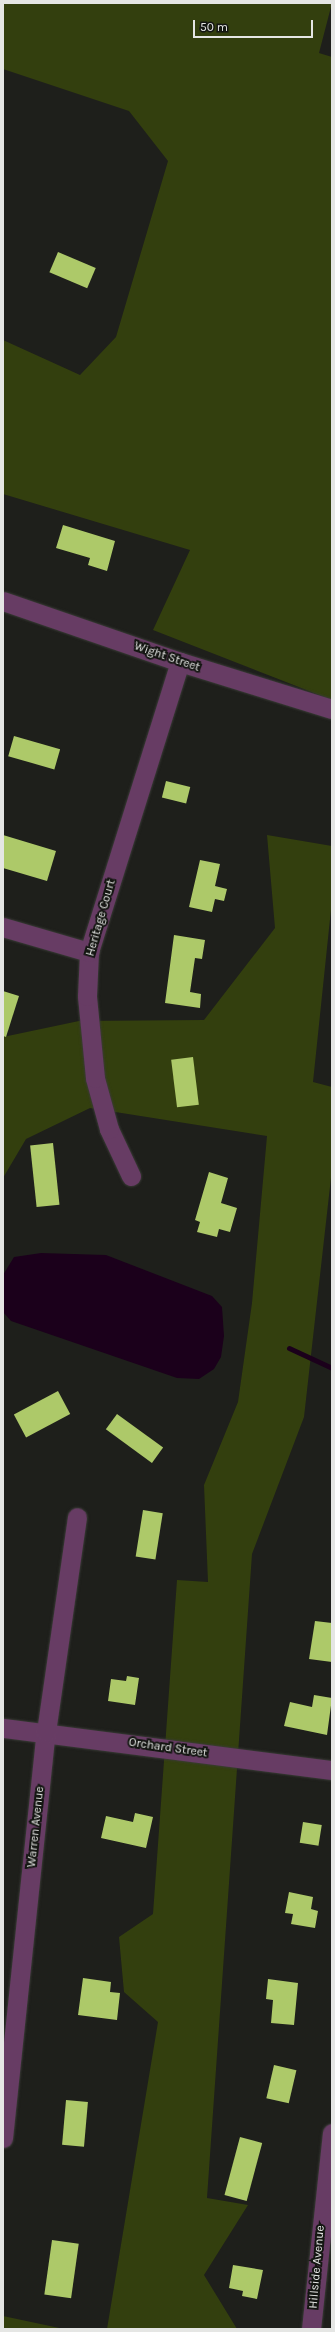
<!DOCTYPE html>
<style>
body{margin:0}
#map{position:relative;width:335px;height:2332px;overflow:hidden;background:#1e1f1b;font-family:Karla,sans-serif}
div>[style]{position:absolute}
.green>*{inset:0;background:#333f0e}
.water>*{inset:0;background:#1b001b}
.stream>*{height:5px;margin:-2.5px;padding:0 2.5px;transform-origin:2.5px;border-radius:2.5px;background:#1b001b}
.building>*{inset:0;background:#adc969;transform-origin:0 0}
.roads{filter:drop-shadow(0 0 1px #3a3b37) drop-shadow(0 0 1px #3a3b37)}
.minor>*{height:19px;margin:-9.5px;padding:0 9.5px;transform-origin:9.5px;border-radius:9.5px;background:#673c64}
span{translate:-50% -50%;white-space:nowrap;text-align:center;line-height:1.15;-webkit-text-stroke:4px #141612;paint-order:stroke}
.street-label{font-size:12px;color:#e5e6e4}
.frame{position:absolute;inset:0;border:4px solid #e5e6e4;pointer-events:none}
.scale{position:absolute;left:193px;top:20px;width:120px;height:18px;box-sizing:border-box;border:2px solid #e5e6e4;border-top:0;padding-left:5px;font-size:12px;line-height:14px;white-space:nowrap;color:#e5e6e4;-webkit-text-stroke:3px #141612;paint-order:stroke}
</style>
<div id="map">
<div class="green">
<div style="clip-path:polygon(3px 3px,332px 3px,319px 53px,332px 57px,332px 700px,153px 630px,190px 550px,3px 494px,3px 340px,80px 375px,116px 337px,168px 161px,129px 111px,3px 69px)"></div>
<div style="clip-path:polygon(267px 835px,332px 846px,332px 900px,313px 1082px,332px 1087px,332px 1169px,304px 1417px,252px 1554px,207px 2198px,248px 2205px,204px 2275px,237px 2329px,107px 2329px,158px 2022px,124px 1992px,119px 1937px,153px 1914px,177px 1580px,208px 1582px,204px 1485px,238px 1402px,252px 1303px,267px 1136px,90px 1108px,26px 1139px,3px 1178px,3px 1037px,79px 1021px,204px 1020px,275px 928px)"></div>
<div style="clip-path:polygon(3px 2316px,64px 2329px,3px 2329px)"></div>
</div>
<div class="water">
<div style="clip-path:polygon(41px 1253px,106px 1255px,212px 1296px,222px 1307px,224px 1336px,221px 1357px,214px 1369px,199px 1379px,177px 1378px,11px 1321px,3px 1312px,3px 1275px,14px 1257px)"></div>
</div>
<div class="stream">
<div style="left:289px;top:1348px;width:47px;rotate:24.9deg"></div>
</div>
<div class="building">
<div style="left:58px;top:252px;width:41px;height:22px;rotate:23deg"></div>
<div style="clip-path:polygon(63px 525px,115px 541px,107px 571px,88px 565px,90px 558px,56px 548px)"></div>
<div style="left:14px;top:736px;width:48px;height:21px;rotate:16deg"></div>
<div style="left:166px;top:781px;width:25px;height:17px;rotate:14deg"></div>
<div style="clip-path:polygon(3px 835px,56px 851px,47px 881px,3px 868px)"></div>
<div style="clip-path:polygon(200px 860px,220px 864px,215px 886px,227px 889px,224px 901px,215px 899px,212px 912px,189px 907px)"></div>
<div style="clip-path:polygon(174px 935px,205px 940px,202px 959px,195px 958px,190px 992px,201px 994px,200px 1008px,165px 1003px)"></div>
<div style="clip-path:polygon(3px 991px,19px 996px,6px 1037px,3px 1036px)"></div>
<div style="left:193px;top:1057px;width:48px;height:22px;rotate:83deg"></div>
<div style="left:53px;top:1143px;width:62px;height:23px;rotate:84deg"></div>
<div style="clip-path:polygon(209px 1172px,228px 1178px,221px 1203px,237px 1208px,230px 1232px,219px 1229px,217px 1237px,197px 1232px,200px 1222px,195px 1220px)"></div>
<div style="left:58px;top:1391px;width:26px;height:50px;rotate:62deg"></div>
<div style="left:117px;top:1414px;width:57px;height:19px;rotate:36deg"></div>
<div style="left:143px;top:1510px;width:20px;height:47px;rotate:9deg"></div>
<div style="clip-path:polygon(315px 1621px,332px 1623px,332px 1662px,309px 1659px)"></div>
<div style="clip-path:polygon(127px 1676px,139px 1678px,135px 1705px,108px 1701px,111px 1679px,126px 1681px)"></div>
<div style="clip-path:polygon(314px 1695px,332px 1698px,327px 1735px,284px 1726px,290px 1702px,312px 1707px)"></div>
<div style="clip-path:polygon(135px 1813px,153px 1817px,146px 1848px,101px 1838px,106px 1816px,133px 1822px)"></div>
<div style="left:303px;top:1822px;width:19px;height:21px;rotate:9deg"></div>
<div style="clip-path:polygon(289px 1892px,313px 1897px,311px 1909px,318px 1911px,315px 1928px,291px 1924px,293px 1914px,285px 1913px)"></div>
<div style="clip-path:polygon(83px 1978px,111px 1982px,110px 1992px,120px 1993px,117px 2020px,78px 2015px)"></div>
<div style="clip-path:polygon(268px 1979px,298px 1983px,294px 2025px,271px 2023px,273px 2000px,266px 1999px)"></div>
<div style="left:274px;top:2065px;width:23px;height:34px;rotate:13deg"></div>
<div style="left:66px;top:2100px;width:22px;height:45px;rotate:5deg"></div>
<div style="left:240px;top:2137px;width:23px;height:60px;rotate:15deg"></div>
<div style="left:52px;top:2240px;width:27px;height:55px;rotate:8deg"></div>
<div style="clip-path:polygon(233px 2265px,263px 2270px,257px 2299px,242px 2296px,243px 2291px,229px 2288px)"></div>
</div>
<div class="roads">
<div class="minor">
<div style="left:3px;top:601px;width:187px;rotate:19deg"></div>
<div style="left:180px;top:662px;width:159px;rotate:17.2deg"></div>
<div style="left:3px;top:927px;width:90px;rotate:16.2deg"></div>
<div style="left:131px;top:1176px;width:52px;rotate:-115.1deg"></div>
<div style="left:109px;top:1129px;width:53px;rotate:-105.4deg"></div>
<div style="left:95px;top:1078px;width:82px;rotate:-95.6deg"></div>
<div style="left:87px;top:996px;width:44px;rotate:-87.4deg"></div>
<div style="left:89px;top:952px;width:304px;rotate:-72.6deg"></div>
<div style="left:3px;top:1728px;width:332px;rotate:7.3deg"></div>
<div style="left:3px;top:2138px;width:408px;rotate:-84deg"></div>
<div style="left:46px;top:1732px;width:217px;rotate:-81.8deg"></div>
<div style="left:311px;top:2329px;width:197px;rotate:-83.9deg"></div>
</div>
</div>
<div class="street-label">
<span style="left:167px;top:657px;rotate:19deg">Wight Street</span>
<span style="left:101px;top:918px;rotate:-74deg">Heritage Court</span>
<span style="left:168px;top:1748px;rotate:8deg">Orchard Street</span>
<span style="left:36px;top:1827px;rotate:-84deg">Warren Avenue</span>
<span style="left:317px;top:2267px;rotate:-85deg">Hillside Avenue</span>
</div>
<div class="frame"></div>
<div class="scale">50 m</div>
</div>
